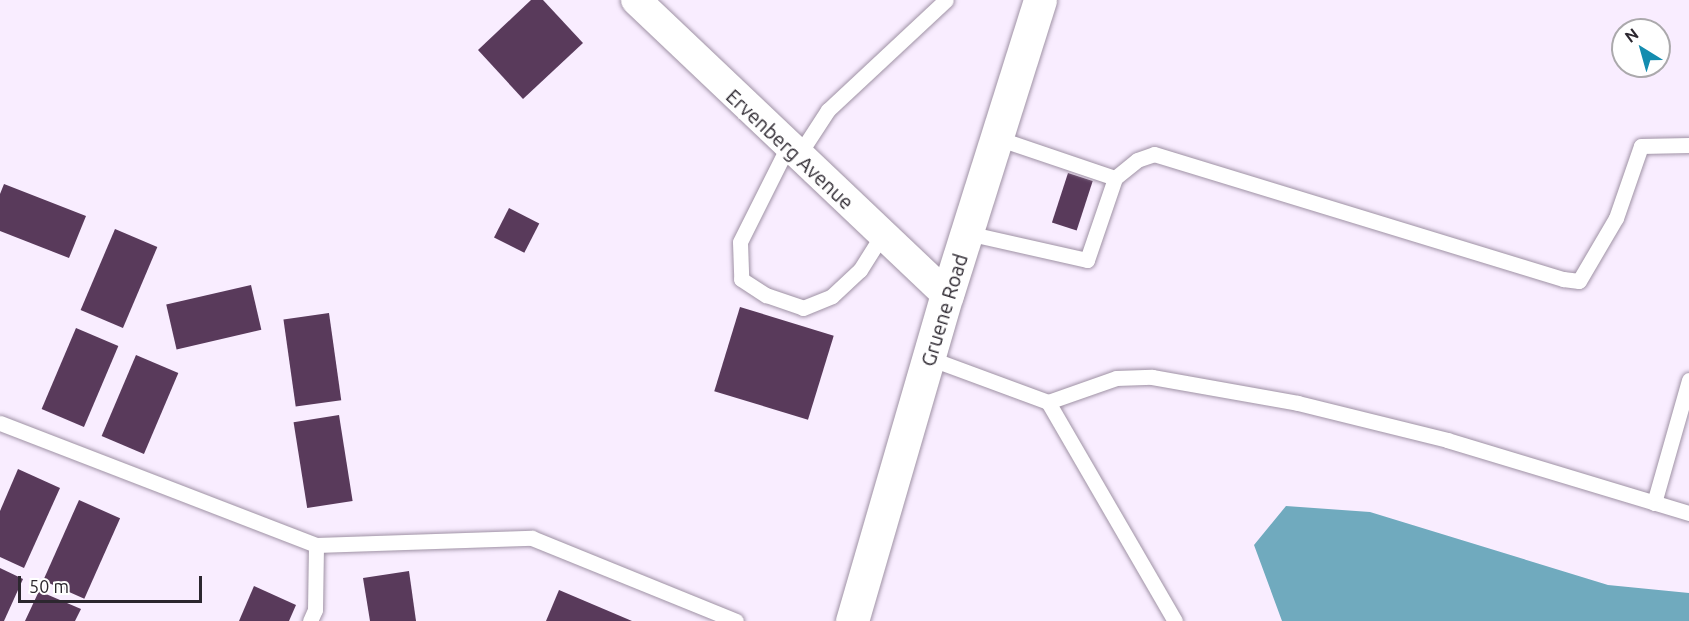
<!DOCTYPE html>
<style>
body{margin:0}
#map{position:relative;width:1689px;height:621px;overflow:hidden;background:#f9edff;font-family:Ubuntu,sans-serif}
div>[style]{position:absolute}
.water>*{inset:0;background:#70aabe}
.building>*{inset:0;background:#593a5b;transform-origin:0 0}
.roads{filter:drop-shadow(0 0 2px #9f92a5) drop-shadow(0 0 2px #9f92a5)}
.service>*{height:15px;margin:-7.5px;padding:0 7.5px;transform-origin:7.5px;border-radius:7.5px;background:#fff}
.minor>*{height:30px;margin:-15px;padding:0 15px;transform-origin:15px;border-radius:15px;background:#fff}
.tertiary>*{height:33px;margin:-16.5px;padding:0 16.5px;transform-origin:16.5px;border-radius:16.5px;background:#fff}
span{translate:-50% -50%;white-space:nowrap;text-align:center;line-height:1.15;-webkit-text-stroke:6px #fff;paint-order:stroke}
.street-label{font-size:20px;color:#2c272f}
.north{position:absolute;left:1611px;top:18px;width:60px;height:60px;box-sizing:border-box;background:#fff;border:2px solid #aba9ac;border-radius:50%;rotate:323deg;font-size:16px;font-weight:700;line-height:24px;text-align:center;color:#2c272f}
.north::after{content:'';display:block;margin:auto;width:21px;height:27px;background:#148caf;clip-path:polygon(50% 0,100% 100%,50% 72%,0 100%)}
.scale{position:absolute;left:18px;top:576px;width:184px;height:27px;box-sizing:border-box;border:3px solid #2c272f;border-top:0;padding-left:8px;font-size:18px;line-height:21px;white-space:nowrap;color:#2c272f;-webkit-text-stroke:4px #fff;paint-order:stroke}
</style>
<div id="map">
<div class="water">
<div style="clip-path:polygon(1286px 506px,1370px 512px,1608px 585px,1689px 593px,1689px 621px,1282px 621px,1254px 545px)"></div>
</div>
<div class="building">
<div style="clip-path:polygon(531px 0,543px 0,583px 43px,523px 99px,478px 50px)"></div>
<div style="left:1068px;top:173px;width:26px;height:52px;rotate:18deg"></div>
<div style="clip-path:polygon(4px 184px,86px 216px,69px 258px,0 231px,0 194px)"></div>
<div style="left:509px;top:208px;width:34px;height:33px;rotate:27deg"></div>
<div style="left:115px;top:229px;width:46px;height:88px;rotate:23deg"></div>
<div style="left:251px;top:285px;width:46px;height:87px;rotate:77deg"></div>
<div style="left:740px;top:307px;width:98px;height:88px;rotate:17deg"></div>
<div style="left:329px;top:313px;width:88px;height:46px;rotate:82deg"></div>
<div style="left:76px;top:328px;width:46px;height:88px;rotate:23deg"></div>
<div style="left:136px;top:355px;width:46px;height:88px;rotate:23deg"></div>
<div style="left:339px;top:415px;width:87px;height:46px;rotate:81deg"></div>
<div style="clip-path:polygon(18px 469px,60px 488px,24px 568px,0 557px,0 511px)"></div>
<div style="left:79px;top:500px;width:45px;height:88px;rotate:24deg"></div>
<div style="clip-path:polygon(0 568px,23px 579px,4px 621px,0 621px)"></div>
<div style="clip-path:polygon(409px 571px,416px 621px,370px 621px,363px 578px)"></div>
<div style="clip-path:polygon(254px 586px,296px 605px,289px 621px,239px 621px)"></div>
<div style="clip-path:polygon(559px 590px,632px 621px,546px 621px)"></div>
<div style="clip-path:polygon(39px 591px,81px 609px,75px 621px,25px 621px)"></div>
</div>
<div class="roads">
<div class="service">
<div style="left:788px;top:146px;width:107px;rotate:116.6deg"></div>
<div style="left:740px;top:242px;width:37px;rotate:88deg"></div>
<div style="left:741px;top:279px;width:30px;rotate:33deg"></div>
<div style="left:766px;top:295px;width:39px;rotate:19deg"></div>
<div style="left:803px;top:308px;width:31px;rotate:-22deg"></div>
<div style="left:832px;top:296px;width:38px;rotate:-43deg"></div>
<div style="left:860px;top:270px;width:41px;rotate:-57.8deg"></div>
<div style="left:798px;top:156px;width:55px;rotate:-56.9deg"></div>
<div style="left:828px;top:110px;width:161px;rotate:-43deg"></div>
<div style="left:1115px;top:178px;width:28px;rotate:-39deg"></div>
<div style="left:1137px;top:160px;width:18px;rotate:-19deg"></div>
<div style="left:1154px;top:154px;width:428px;rotate:17deg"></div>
<div style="left:1563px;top:279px;width:16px;rotate:7deg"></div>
<div style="left:1579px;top:281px;width:73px;rotate:-59.6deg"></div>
<div style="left:1616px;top:218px;width:76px;rotate:-70.9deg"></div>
<div style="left:1641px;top:146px;width:48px;rotate:-1.2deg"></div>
<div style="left:967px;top:233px;width:123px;rotate:12.7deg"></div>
<div style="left:1087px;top:260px;width:87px;rotate:-71.1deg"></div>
<div style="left:1115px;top:178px;width:125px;rotate:-161.3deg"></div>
<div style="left:929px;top:358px;width:127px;rotate:20.3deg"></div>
<div style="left:1048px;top:402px;width:72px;rotate:-19.4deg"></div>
<div style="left:1116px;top:378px;width:36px;rotate:-2deg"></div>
<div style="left:1152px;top:377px;width:148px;rotate:10.1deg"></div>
<div style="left:1298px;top:403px;width:154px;rotate:13.9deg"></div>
<div style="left:1447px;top:440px;width:253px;rotate:16.8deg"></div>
<div style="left:1048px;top:402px;width:253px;rotate:59.9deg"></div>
<div style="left:0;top:423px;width:339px;rotate:21.1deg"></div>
<div style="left:316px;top:545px;width:216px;rotate:-1.9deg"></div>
<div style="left:532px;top:538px;width:220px;rotate:22.1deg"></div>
<div style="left:1654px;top:503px;width:128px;rotate:-74.1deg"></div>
<div style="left:310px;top:621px;width:12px;rotate:-66deg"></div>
<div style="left:315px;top:610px;width:65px;rotate:-89.1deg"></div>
</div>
<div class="minor">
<div style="left:636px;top:0;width:429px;rotate:43.5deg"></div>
</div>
<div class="tertiary">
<div style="left:852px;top:621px;width:340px;rotate:-73.8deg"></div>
<div style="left:947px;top:295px;width:309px;rotate:-72.5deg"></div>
</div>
</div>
<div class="street-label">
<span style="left:790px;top:149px;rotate:43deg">Ervenberg Avenue</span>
<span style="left:944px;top:310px;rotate:-73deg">Gruene Road</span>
</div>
<div class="north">N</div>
<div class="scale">50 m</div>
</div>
